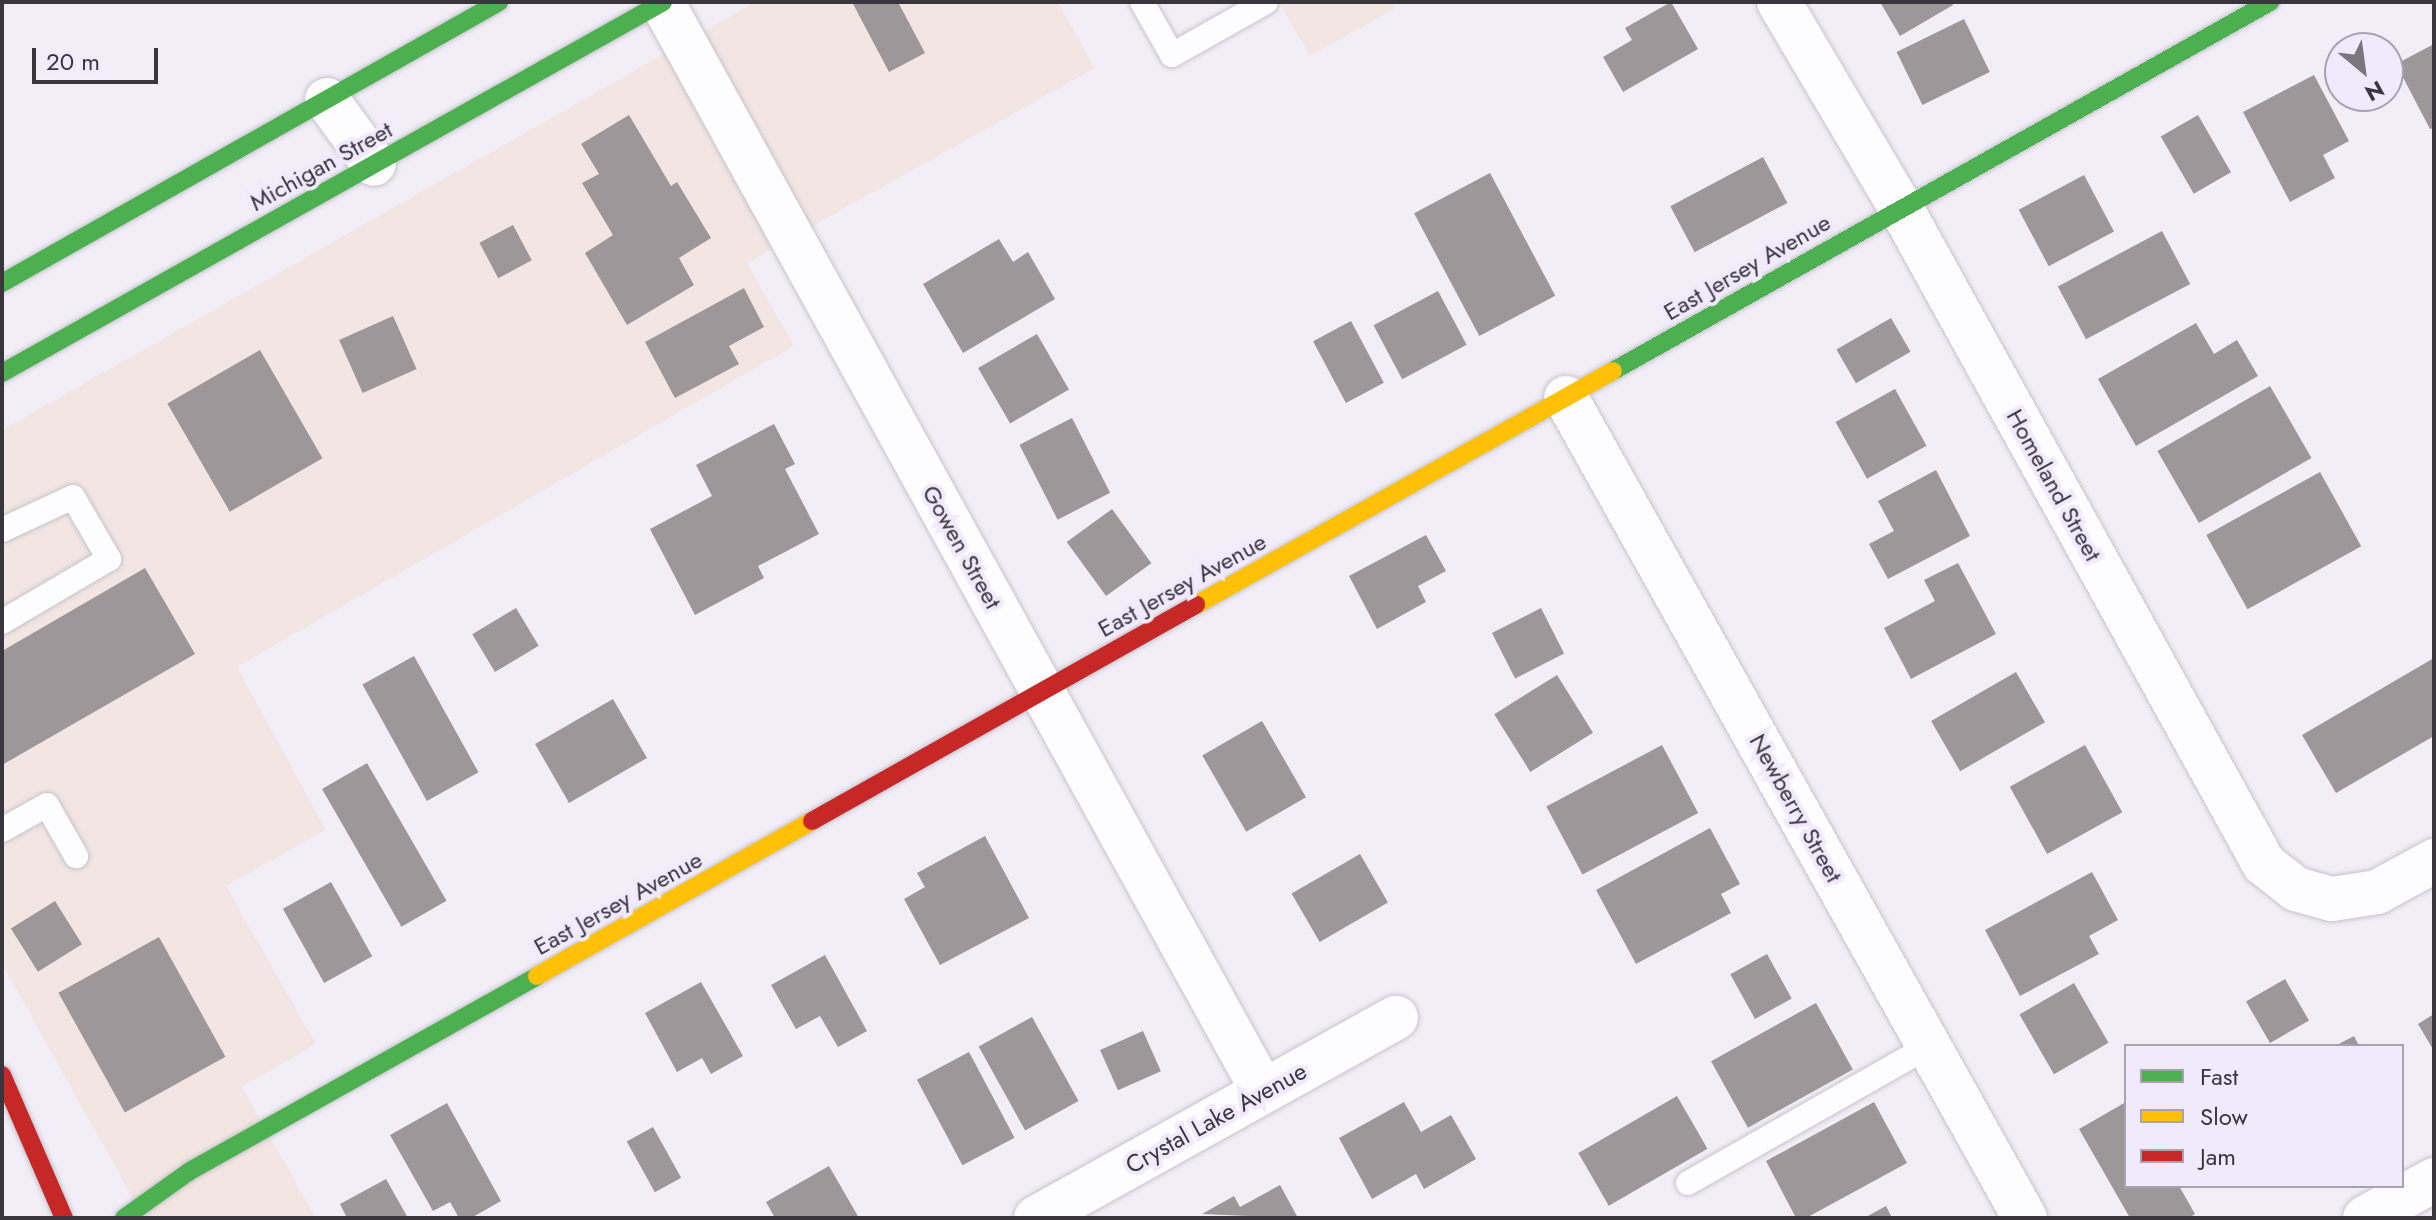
<!DOCTYPE html>
<style>
body{margin:0}
#map{position:relative;width:2436px;height:1220px;overflow:hidden;background:#f2eef8;font-family:Jost,sans-serif}
div>[style]{position:absolute}
.commercial>*{inset:0;background:#f3e6e2}
.building>*{inset:0;background:#9d979a;transform-origin:0 0}
.roads{filter:drop-shadow(0 0 2px #c6c3cb) drop-shadow(0 0 2px #c6c3cb)}
.lane>*{height:24px;margin:-12px;padding:0 12px;transform-origin:12px;border-radius:12px;background:#fdfcfe}
.street>*{height:44px;margin:-22px;padding:0 22px;transform-origin:22px;border-radius:22px;background:#fdfcfe}
.fast>*{height:18px;margin:-9px;padding:0 9px;transform-origin:9px;border-radius:9px;background:#4caf50}
.slow>*{height:18px;margin:-9px;padding:0 9px;transform-origin:9px;border-radius:9px;background:#ffc107}
.jam>*{height:18px;margin:-9px;padding:0 9px;transform-origin:9px;border-radius:9px;background:#c62828}
span{translate:-50% -50%;white-space:nowrap;text-align:center;line-height:1.15;-webkit-text-stroke:8px #f1eafc;paint-order:stroke}
.street-label{font-size:24px;color:#39363e}
.frame{position:absolute;inset:0;border:4px solid #39363e;pointer-events:none}
.legend{position:absolute;left:2124px;top:1044px;width:280px;height:144px;box-sizing:border-box;background:#f1eafc;border:2px solid #a7a2b0;margin:0;padding:10px 14px;list-style:none;font-size:24px;color:#39363e}
.legend li{display:flex;align-items:center;gap:16px;height:40px}
.legend b{width:40px;border:2px solid #a7a2b0}
.north{position:absolute;left:2324px;top:32px;width:80px;height:80px;box-sizing:border-box;background:#f1eafc;border:2px solid #a7a2b0;border-radius:50%;rotate:151deg;font-size:22px;font-weight:700;line-height:32px;text-align:center;color:#39363e}
.north::after{content:'';display:block;margin:auto;width:28px;height:36px;background:#7a767f;clip-path:polygon(50% 0,100% 100%,50% 72%,0 100%)}
.scale{position:absolute;left:32px;top:48px;width:126px;height:36px;box-sizing:border-box;border:4px solid #39363e;border-top:0;padding-left:10px;font-size:24px;line-height:28px;white-space:nowrap;color:#39363e;-webkit-text-stroke:6px #f1eafc;paint-order:stroke}
</style>
<div id="map">
<div class="commercial">
<div style="clip-path:polygon(755px 2px,1058px 2px,1095px 68px,747px 263px,794px 346px,237px 667px,326px 830px,226px 886px,316px 1044px,242px 1087px,316px 1218px,144px 1218px,2px 964px,2px 430px)"></div>
<div style="clip-path:polygon(1279px 2px,1392px 2px,1396px 8px,1310px 56px)"></div>
</div>
<div class="building">
<div style="clip-path:polygon(852px 2px,898px 2px,925px 53px,889px 72px)"></div>
<div style="clip-path:polygon(1671px 2px,1698px 49px,1623px 92px,1603px 57px,1632px 40px,1625px 28px)"></div>
<div style="clip-path:polygon(1880px 2px,1952px 2px,1953px 5px,1900px 36px)"></div>
<div style="left:1964px;top:19px;width:59px;height:75px;rotate:64deg"></div>
<div style="clip-path:polygon(2434px 44px,2434px 128px,2430px 129px,2396px 64px)"></div>
<div style="clip-path:polygon(2314px 75px,2349px 141px,2323px 155px,2335px 178px,2290px 202px,2243px 112px)"></div>
<div style="clip-path:polygon(629px 115px,671px 186px,677px 182px,711px 238px,679px 258px,694px 285px,627px 325px,585px 253px,613px 235px,582px 183px,599px 174px,581px 144px)"></div>
<div style="left:2198px;top:115px;width:66px;height:43px;rotate:60deg"></div>
<div style="left:1763px;top:157px;width:52px;height:105px;rotate:62deg"></div>
<div style="left:1490px;top:173px;width:139px;height:86px;rotate:62deg"></div>
<div style="left:2084px;top:175px;width:64px;height:74px;rotate:62deg"></div>
<div style="left:513px;top:225px;width:40px;height:38px;rotate:62deg"></div>
<div style="left:2162px;top:231px;width:60px;height:118px;rotate:62deg"></div>
<div style="clip-path:polygon(999px 239px,1013px 262px,1028px 252px,1055px 299px,963px 353px,923px 284px)"></div>
<div style="clip-path:polygon(744px 288px,764px 327px,729px 346px,739px 364px,675px 398px,645px 342px)"></div>
<div style="left:1438px;top:291px;width:61px;height:73px;rotate:62deg"></div>
<div style="left:393px;top:316px;width:58px;height:59px;rotate:66deg"></div>
<div style="left:1891px;top:318px;width:39px;height:63px;rotate:60deg"></div>
<div style="left:1351px;top:321px;width:70px;height:43px;rotate:62deg"></div>
<div style="clip-path:polygon(2196px 323px,2214px 354px,2237px 340px,2258px 376px,2136px 446px,2098px 379px)"></div>
<div style="left:1037px;top:334px;width:64px;height:68px;rotate:60deg"></div>
<div style="left:260px;top:350px;width:125px;height:107px;rotate:60deg"></div>
<div style="left:2270px;top:386px;width:83px;height:130px;rotate:60deg"></div>
<div style="left:1895px;top:389px;width:65px;height:68px;rotate:61deg"></div>
<div style="left:1072px;top:418px;width:84px;height:59px;rotate:63deg"></div>
<div style="clip-path:polygon(774px 424px,795px 464px,785px 469px,819px 534px,758px 566px,764px 578px,695px 615px,650px 529px,712px 496px,696px 465px)"></div>
<div style="clip-path:polygon(1936px 470px,1970px 536px,1888px 579px,1869px 544px,1894px 531px,1878px 501px)"></div>
<div style="left:2320px;top:472px;width:85px;height:130px;rotate:61deg"></div>
<div style="left:1112px;top:509px;width:67px;height:56px;rotate:54deg"></div>
<div style="clip-path:polygon(1426px 535px,1446px 571px,1418px 586px,1426px 602px,1377px 629px,1349px 576px)"></div>
<div style="clip-path:polygon(1958px 563px,1996px 634px,1911px 679px,1884px 628px,1935px 601px,1924px 580px)"></div>
<div style="clip-path:polygon(145px 568px,195px 654px,2px 765px,2px 651px)"></div>
<div style="left:516px;top:608px;width:44px;height:51px;rotate:59deg"></div>
<div style="left:1541px;top:608px;width:51px;height:55px;rotate:63deg"></div>
<div style="left:414px;top:656px;width:133px;height:59px;rotate:61deg"></div>
<div style="clip-path:polygon(2434px 658px,2434px 736px,2336px 793px,2302px 735px)"></div>
<div style="left:2016px;top:672px;width:58px;height:98px;rotate:60deg"></div>
<div style="left:1557px;top:675px;width:68px;height:74px;rotate:58deg"></div>
<div style="left:613px;top:699px;width:68px;height:90px;rotate:60deg"></div>
<div style="left:1262px;top:721px;width:88px;height:69px;rotate:60deg"></div>
<div style="left:1662px;top:745px;width:77px;height:131px;rotate:62deg"></div>
<div style="left:2085px;top:745px;width:77px;height:86px;rotate:61deg"></div>
<div style="left:367px;top:763px;width:159px;height:52px;rotate:60deg"></div>
<div style="clip-path:polygon(1710px 828px,1740px 884px,1721px 894px,1731px 913px,1636px 964px,1596px 890px)"></div>
<div style="clip-path:polygon(985px 836px,1029px 918px,940px 965px,904px 899px,925px 887px,917px 873px)"></div>
<div style="left:1360px;top:854px;width:56px;height:79px;rotate:60deg"></div>
<div style="clip-path:polygon(2092px 872px,2118px 920px,2089px 936px,2099px 954px,2020px 996px,1985px 930px)"></div>
<div style="left:331px;top:882px;width:85px;height:55px;rotate:61deg"></div>
<div style="left:55px;top:901px;width:51px;height:52px;rotate:58deg"></div>
<div style="left:159px;top:937px;width:137px;height:115px;rotate:61deg"></div>
<div style="left:1767px;top:954px;width:51px;height:42px;rotate:61deg"></div>
<div style="clip-path:polygon(825px 955px,867px 1031px,838px 1047px,820px 1016px,796px 1029px,771px 985px)"></div>
<div style="left:2285px;top:979px;width:48px;height:45px;rotate:60deg"></div>
<div style="clip-path:polygon(701px 982px,743px 1056px,711px 1074px,702px 1058px,677px 1072px,645px 1013px)"></div>
<div style="left:2074px;top:983px;width:69px;height:63px;rotate:60deg"></div>
<div style="left:1816px;top:1003px;width:76px;height:120px;rotate:61deg"></div>
<div style="clip-path:polygon(2434px 1014px,2434px 1051px,2418px 1024px)"></div>
<div style="left:1032px;top:1017px;width:96px;height:61px;rotate:61deg"></div>
<div style="left:1143px;top:1031px;width:44px;height:47px;rotate:66deg"></div>
<div style="clip-path:polygon(2354px 1036px,2359px 1046px,2335px 1046px)"></div>
<div style="left:969px;top:1052px;width:97px;height:59px;rotate:62deg"></div>
<div style="left:1677px;top:1096px;width:61px;height:114px;rotate:60deg"></div>
<div style="clip-path:polygon(1404px 1102px,1421px 1132px,1451px 1115px,1476px 1159px,1424px 1189px,1416px 1174px,1372px 1199px,1339px 1138px)"></div>
<div style="clip-path:polygon(1874px 1102px,1907px 1163px,1806px 1218px,1796px 1218px,1766px 1161px)"></div>
<div style="clip-path:polygon(2126px 1102px,2126px 1186px,2179px 1186px,2195px 1214px,2189px 1218px,2130px 1218px,2079px 1129px)"></div>
<div style="clip-path:polygon(447px 1103px,501px 1201px,471px 1218px,459px 1218px,450px 1202px,433px 1211px,390px 1135px)"></div>
<div style="left:653px;top:1127px;width:58px;height:30px;rotate:61deg"></div>
<div style="clip-path:polygon(829px 1166px,859px 1218px,775px 1218px,766px 1202px)"></div>
<div style="clip-path:polygon(386px 1179px,408px 1218px,347px 1218px,340px 1204px)"></div>
<div style="clip-path:polygon(1280px 1185px,1298px 1218px,1202px 1214px,1234px 1196px,1240px 1207px)"></div>
<div style="clip-path:polygon(1886px 1206px,1892px 1218px,1864px 1218px)"></div>
</div>
<div class="roads">
<div class="lane">
<div style="left:1142px;top:2px;width:61px;rotate:60.5deg"></div>
<div style="left:1172px;top:55px;width:108px;rotate:-29.4deg"></div>
<div style="left:2px;top:530px;width:78px;rotate:-24.9deg"></div>
<div style="left:73px;top:497px;width:72px;rotate:59.9deg"></div>
<div style="left:109px;top:559px;width:124px;rotate:149.5deg"></div>
<div style="left:2px;top:830px;width:51px;rotate:-29.1deg"></div>
<div style="left:47px;top:805px;width:59px;rotate:60.4deg"></div>
<div style="left:1688px;top:1183px;width:277px;rotate:-29.6deg"></div>
</div>
<div class="street">
<div style="left:662px;top:2px;width:1244px;rotate:61.11deg"></div>
<div style="left:1779px;top:2px;width:239px;rotate:59.4deg"></div>
<div style="left:1901px;top:208px;width:750px;rotate:61.04deg"></div>
<div style="left:2264px;top:864px;width:41px;rotate:38deg"></div>
<div style="left:2296px;top:889px;width:37px;rotate:16deg"></div>
<div style="left:2332px;top:899px;width:46px;rotate:-8.8deg"></div>
<div style="left:2377px;top:892px;width:65px;rotate:-28.5deg"></div>
<div style="left:327px;top:100px;width:79px;rotate:53.7deg"></div>
<div style="left:1566px;top:398px;width:940px;rotate:60.76deg"></div>
<div style="left:1036px;top:1218px;width:412px;rotate:-29.1deg"></div>
<div style="left:2365px;top:1218px;width:79px;rotate:-28.8deg"></div>
</div>
<div class="fast">
<div style="left:2px;top:283px;width:571px;rotate:-29.48deg"></div>
<div style="left:1613px;top:371px;width:754px;rotate:-29.32deg"></div>
<div style="left:2px;top:373px;width:758px;rotate:-29.3deg"></div>
<div style="left:124px;top:1218px;width:81px;rotate:-35.5deg"></div>
<div style="left:190px;top:1171px;width:398px;rotate:-29.3deg"></div>
</div>
<div class="slow">
<div style="left:1196px;top:605px;width:478px;rotate:-29.3deg"></div>
<div style="left:537px;top:976px;width:316px;rotate:-29.4deg"></div>
</div>
<div class="jam">
<div style="left:812px;top:821px;width:441px;rotate:-29.4deg"></div>
<div style="left:2px;top:1075px;width:156px;rotate:66.6deg"></div>
</div>
</div>
<div class="street-label">
<span style="left:321px;top:166px;rotate:-29deg">Michigan Street</span>
<span style="left:1747px;top:267px;rotate:-30deg">East Jersey Avenue</span>
<span style="left:2054px;top:485px;rotate:61deg">Homeland Street</span>
<span style="left:962px;top:547px;rotate:61deg">Gowen Street</span>
<span style="left:1182px;top:585px;rotate:-29deg">East Jersey Avenue</span>
<span style="left:1796px;top:808px;rotate:61deg">Newberry Street</span>
<span style="left:618px;top:903px;rotate:-29deg">East Jersey Avenue</span>
<span style="left:1216px;top:1118px;rotate:-29deg">Crystal Lake Avenue</span>
</div>
<div class="frame"></div>
<ul class="legend">
<li><b style="height:10px;background:#4caf50"></b>Fast</li>
<li><b style="height:10px;background:#ffc107"></b>Slow</li>
<li><b style="height:10px;background:#c62828"></b>Jam</li>
</ul>
<div class="north">N</div>
<div class="scale">20 m</div>
</div>
